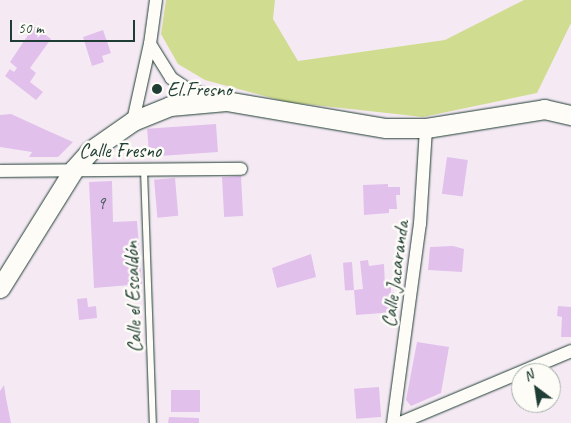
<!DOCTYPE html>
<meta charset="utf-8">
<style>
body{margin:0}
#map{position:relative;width:571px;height:423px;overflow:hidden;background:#f5eaf4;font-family:Caveat,sans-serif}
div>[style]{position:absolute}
.green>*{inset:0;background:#d0dc90}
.building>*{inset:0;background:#e2c0ec;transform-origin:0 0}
.roads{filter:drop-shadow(0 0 1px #1f3d34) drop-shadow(0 0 1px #1f3d34)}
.service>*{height:6px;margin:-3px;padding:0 3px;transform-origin:3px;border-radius:3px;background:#fdfcf7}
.minor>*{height:12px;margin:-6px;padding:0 6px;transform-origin:6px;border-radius:6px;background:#fdfcf7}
.secondary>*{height:19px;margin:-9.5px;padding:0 9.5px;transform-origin:9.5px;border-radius:9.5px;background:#fdfcf7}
.dots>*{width:14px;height:14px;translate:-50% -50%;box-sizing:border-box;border:2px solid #fdfcf7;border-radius:50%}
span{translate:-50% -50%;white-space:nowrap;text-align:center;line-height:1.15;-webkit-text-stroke:5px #fdfcf7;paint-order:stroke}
.number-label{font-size:18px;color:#505e62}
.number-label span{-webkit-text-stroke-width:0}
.poi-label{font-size:20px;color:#1f3d34}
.left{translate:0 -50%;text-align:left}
.street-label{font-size:20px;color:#1f3d34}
.north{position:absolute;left:511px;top:363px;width:50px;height:50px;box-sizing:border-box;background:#fdfcf7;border:1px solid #a4b0a9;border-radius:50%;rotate:329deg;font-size:14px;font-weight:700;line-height:20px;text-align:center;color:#1f3d34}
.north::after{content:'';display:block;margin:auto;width:18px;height:22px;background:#1f3d34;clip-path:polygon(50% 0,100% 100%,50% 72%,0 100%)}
.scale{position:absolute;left:10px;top:20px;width:125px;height:22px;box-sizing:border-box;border:2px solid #1f3d34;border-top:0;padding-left:6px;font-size:15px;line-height:18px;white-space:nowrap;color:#1f3d34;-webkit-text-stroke:4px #fdfcf7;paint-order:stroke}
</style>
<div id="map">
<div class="green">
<div style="clip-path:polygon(166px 0,275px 0,273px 19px,298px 61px,445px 40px,524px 0,571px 0,571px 23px,537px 93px,423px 117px,287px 102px,205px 80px,178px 64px,161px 34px)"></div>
</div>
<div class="building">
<div style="clip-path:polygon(34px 26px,51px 39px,30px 68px,36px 73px,30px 82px,43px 92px,36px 100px,5px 76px,10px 69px,14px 72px,17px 68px,10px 62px)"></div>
<div style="clip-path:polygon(103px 30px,111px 53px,102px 56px,104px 62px,92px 66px,83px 37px)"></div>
<div style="clip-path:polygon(11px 114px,46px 130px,73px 142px,58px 157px,29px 157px,32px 152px,0 147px,0 115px)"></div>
<div style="left:216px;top:124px;width:28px;height:69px;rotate:86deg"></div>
<div style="left:447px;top:157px;width:21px;height:37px;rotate:8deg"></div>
<div style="left:241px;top:176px;width:40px;height:19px;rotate:87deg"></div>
<div style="left:175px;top:178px;width:38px;height:21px;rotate:85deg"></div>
<div style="clip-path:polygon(112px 181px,113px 222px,137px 221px,142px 284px,94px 288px,89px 182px)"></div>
<div style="clip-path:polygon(388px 184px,388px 187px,400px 187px,400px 195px,396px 195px,397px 209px,389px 209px,389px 213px,364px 215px,363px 185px)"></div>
<div style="clip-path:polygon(453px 246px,464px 249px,462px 272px,428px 270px,430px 247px)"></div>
<div style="clip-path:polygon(311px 254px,316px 277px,277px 288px,272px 268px)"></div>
<div style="clip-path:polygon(368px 260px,369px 266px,384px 264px,385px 287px,391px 287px,391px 292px,395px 292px,396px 312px,356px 315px,354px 290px,363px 289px,360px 261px)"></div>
<div style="left:352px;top:262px;width:28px;height:9px;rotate:86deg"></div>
<div style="clip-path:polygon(87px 298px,88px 307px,96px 306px,97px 318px,79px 320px,77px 299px)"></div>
<div style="clip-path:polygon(558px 306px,571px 307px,571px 337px,561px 337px,562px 317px,557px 316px)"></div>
<div style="clip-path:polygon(417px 342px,449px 347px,441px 393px,411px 406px,406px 400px)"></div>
<div style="clip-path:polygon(4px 385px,6px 398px,11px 423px,0 423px,0 391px)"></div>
<div style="left:379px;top:387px;width:30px;height:25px;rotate:86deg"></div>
<div style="left:200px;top:390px;width:22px;height:29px;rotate:90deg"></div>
<div style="clip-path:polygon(169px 417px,199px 418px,199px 423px,168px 423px)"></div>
</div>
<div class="roads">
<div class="service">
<div style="left:144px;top:170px;width:253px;rotate:88deg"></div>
</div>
<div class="minor">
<div style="left:150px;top:44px;width:40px;rotate:58deg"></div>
<div style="left:171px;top:78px;width:18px;rotate:34deg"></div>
<div style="left:186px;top:88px;width:34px;rotate:19deg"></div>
<div style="left:133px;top:121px;width:79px;rotate:-77.6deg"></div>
<div style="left:150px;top:44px;width:44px;rotate:-82.2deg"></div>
<div style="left:0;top:171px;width:241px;rotate:-0.5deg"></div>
<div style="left:393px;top:423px;width:201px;rotate:-82.3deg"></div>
<div style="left:420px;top:224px;width:96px;rotate:-86.4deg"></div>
<div style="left:400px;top:423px;width:186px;rotate:-22.8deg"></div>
</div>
<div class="secondary">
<div style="left:0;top:288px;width:140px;rotate:-58.1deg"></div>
<div style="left:74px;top:169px;width:24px;rotate:-48deg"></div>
<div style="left:90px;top:151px;width:52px;rotate:-34.9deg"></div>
<div style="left:133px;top:121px;width:40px;rotate:-22deg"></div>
<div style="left:170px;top:106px;width:56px;rotate:-5.1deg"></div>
<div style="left:226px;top:101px;width:162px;rotate:9.6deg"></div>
<div style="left:386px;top:128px;width:40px"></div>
<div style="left:426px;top:128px;width:120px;rotate:-9.1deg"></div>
<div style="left:544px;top:109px;width:28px;rotate:13deg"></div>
</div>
</div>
<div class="dots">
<div style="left:157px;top:89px;background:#1f3d34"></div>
</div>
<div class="number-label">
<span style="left:101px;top:203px">9</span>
</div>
<div class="poi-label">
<span class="left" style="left:167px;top:89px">El Fresno</span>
</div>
<div class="street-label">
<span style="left:120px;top:150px">Calle Fresno</span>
<span style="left:395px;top:274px;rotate:-83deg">Calle Jacaranda</span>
<span style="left:133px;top:297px;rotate:-92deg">Calle el Escaldón</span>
</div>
<div class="north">N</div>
<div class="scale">50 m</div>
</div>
